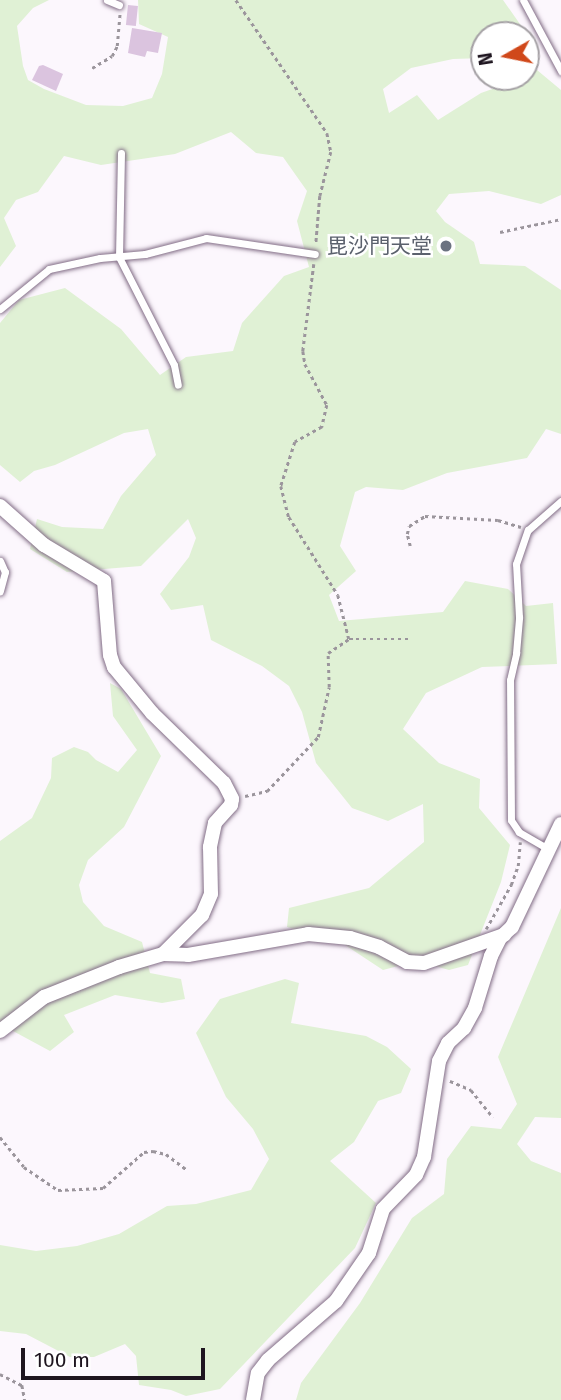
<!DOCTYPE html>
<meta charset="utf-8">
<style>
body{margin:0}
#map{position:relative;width:561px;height:1400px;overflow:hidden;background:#fcf7fd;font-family:"Fira Sans","Noto Sans JP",sans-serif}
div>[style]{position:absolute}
.green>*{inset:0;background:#e0f1d5}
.building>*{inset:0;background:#dbc4df;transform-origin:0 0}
.path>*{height:2.5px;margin-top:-1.25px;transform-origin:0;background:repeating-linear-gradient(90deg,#9b959c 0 3.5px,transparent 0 7px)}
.roads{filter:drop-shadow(0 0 2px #826d86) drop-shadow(0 0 2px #826d86)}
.service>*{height:7px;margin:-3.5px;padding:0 3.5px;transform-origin:3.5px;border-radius:3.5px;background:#fff}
.minor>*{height:14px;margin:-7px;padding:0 7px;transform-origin:7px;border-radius:7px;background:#fff}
.dots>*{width:19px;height:19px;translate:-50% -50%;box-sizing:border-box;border:4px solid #fff;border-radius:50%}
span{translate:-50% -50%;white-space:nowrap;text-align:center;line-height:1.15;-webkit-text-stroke:5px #fff;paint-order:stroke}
.worship-label{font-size:21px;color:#5b616d}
.right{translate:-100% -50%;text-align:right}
.north{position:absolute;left:470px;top:21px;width:70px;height:70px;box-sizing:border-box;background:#fff;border:2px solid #a5a1a5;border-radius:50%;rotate:261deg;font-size:19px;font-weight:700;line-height:28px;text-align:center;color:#1e151f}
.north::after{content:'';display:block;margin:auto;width:24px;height:32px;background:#d0481a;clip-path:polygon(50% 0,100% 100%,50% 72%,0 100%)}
.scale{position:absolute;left:21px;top:1348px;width:184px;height:32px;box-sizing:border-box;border:4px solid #1e151f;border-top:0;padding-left:9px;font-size:21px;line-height:24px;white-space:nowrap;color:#1e151f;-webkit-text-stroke:5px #fff;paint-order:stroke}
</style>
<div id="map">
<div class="green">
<div style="clip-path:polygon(0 0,49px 0,33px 8px,17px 26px,23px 66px,28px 80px,44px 89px,86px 105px,123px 106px,152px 98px,162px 74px,168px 37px,139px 24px,138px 0,503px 0,529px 37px,528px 57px,526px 35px,484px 35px,484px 58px,453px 59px,411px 68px,383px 89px,389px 113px,417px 95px,438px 120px,481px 93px,526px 77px,537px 70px,561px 90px,561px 195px,541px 204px,489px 191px,449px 194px,436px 211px,445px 222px,474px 242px,480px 264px,525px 266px,561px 290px,561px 434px,546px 429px,527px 458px,447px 473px,403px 490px,366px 487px,355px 492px,340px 546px,356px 571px,329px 595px,339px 621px,443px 612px,465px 581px,508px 589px,526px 606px,553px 603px,557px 664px,482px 667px,426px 693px,403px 729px,439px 763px,480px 779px,479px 808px,510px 845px,501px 882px,468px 965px,449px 970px,417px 961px,383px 970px,345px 945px,287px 927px,289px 908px,369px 888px,424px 842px,423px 804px,388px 821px,352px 808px,316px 763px,302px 712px,289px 686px,262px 666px,211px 640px,203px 605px,171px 610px,160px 594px,189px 557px,196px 538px,188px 519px,141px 566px,67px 572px,30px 549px,37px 519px,62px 527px,103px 529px,121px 496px,156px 455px,148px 429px,124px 433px,55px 465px,34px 471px,20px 482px,0 465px,0 323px,19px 300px,65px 288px,121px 329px,160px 375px,186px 357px,233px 351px,242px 323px,284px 276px,309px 267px,297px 221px,307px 191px,283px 157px,256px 153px,231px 132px,175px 154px,101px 165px,64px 156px,38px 192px,16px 200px,4px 218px,16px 246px,0 267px)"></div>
<div style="clip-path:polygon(110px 683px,121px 689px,161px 756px,124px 827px,88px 860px,79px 885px,83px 902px,104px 926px,142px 942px,150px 973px,181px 979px,185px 999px,162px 1003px,115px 995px,64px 1015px,74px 1032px,50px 1051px,0 1024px,0 841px,32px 818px,51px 778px,52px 758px,74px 747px,88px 752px,96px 760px,118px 772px,137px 750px,113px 716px)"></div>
<div style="clip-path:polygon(561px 908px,561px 1118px,535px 1117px,517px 1144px,531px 1161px,561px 1173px,561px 1400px,296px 1400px,301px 1383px,360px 1303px,412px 1218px,444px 1194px,447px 1159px,471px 1126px,501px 1129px,517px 1104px,498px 1057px)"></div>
<div style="clip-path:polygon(285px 979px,299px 983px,291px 1023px,366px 1036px,387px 1047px,411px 1069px,401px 1093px,378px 1101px,354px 1142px,330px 1161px,376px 1203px,355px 1248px,220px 1389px,186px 1396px,171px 1390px,139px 1385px,136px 1356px,125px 1344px,94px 1357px,70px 1357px,26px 1334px,0 1331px,0 1245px,36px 1251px,77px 1246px,119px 1234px,167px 1206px,196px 1204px,251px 1190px,269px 1159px,253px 1129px,226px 1097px,196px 1033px,220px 999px)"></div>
</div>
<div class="building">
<div style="left:128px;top:5px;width:10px;height:20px;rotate:6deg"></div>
<div style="clip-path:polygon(132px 28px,162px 33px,158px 53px,147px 51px,145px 57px,128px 53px)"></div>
<div style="clip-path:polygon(43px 65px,63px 74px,56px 91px,32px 80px,39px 66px)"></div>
</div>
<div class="path">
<div style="left:236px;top:0;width:161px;rotate:55.6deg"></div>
<div style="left:327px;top:133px;width:19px;rotate:78deg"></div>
<div style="left:331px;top:152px;width:45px;rotate:104deg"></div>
<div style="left:320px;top:196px;width:48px;rotate:94.8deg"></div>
<div style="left:92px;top:68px;width:23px;rotate:-31deg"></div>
<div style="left:112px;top:56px;width:11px;rotate:-63deg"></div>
<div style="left:117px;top:46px;width:32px;rotate:-85deg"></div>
<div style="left:500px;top:232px;width:62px;rotate:-12deg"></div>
<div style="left:314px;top:264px;width:88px;rotate:97.2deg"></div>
<div style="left:303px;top:351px;width:13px;rotate:81deg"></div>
<div style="left:305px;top:364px;width:47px;rotate:61.8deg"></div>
<div style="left:327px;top:405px;width:23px;rotate:103deg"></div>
<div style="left:322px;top:427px;width:31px;rotate:151deg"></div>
<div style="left:295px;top:442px;width:46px;rotate:107.7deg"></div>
<div style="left:281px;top:486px;width:32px;rotate:76deg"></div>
<div style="left:289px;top:517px;width:92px;rotate:57.9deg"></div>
<div style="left:338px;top:595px;width:45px;rotate:76deg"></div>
<div style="left:410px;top:546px;width:12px;rotate:-104deg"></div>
<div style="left:407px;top:534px;width:8px;rotate:-76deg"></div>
<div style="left:409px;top:526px;width:19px;rotate:-32deg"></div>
<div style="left:425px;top:516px;width:73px;rotate:3.1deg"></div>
<div style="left:498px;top:520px;width:24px;rotate:17deg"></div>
<div style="left:245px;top:796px;width:23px;rotate:-13deg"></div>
<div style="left:267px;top:791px;width:74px;rotate:-46.6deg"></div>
<div style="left:318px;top:737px;width:51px;rotate:-77.6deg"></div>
<div style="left:329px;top:687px;width:34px;rotate:-92deg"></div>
<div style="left:328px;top:653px;width:25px;rotate:-34deg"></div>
<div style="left:349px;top:639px;width:59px"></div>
<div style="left:486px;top:929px;width:51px;rotate:-60.4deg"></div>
<div style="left:511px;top:885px;width:20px;rotate:-70deg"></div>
<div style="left:518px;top:866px;width:24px;rotate:-85deg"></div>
<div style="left:450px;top:1081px;width:23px;rotate:23deg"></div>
<div style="left:471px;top:1090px;width:35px;rotate:51deg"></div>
<div style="left:0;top:1137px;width:38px;rotate:51deg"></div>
<div style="left:24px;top:1167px;width:41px;rotate:34.1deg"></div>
<div style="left:58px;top:1190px;width:45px;rotate:-2.5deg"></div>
<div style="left:103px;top:1188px;width:55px;rotate:-41.3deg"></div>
<div style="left:144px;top:1152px;width:9px;rotate:-6deg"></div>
<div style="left:153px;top:1151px;width:13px;rotate:13deg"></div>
<div style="left:166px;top:1154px;width:25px;rotate:37deg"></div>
<div style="left:0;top:1374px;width:25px;rotate:27deg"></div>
<div style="left:22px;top:1385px;width:15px;rotate:79deg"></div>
</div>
<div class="roads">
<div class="service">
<div style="left:107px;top:0;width:13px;rotate:23deg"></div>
<div style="left:523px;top:0;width:81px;rotate:61.8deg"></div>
<div style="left:121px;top:153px;width:104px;rotate:91.1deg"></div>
<div style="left:119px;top:257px;width:121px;rotate:63deg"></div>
<div style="left:174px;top:365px;width:20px;rotate:79deg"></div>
<div style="left:0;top:309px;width:63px;rotate:-39.2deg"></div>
<div style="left:49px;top:269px;width:52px;rotate:-12.2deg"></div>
<div style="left:100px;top:258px;width:45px;rotate:-5.1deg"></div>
<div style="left:145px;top:254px;width:63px;rotate:-14.7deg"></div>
<div style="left:206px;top:238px;width:110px;rotate:8.4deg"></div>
<div style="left:0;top:561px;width:12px;rotate:66deg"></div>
<div style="left:5px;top:572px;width:20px;rotate:105deg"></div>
<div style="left:550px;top:850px;width:36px;rotate:-150deg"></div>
<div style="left:519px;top:832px;width:14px;rotate:-124deg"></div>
<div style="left:511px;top:820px;width:140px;rotate:-90.4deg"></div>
<div style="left:510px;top:680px;width:28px;rotate:-77deg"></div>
<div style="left:516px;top:653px;width:36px;rotate:-85deg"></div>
<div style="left:519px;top:617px;width:53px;rotate:-93.2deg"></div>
<div style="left:516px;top:564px;width:36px;rotate:-71deg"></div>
<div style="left:528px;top:530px;width:44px;rotate:-41.3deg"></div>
</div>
<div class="minor">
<div style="left:0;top:506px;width:59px;rotate:41.6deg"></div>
<div style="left:44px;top:545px;width:70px;rotate:31deg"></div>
<div style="left:104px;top:581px;width:74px;rotate:85.4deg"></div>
<div style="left:110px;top:655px;width:13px;rotate:72deg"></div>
<div style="left:114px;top:667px;width:60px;rotate:50.4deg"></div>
<div style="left:152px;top:713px;width:100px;rotate:44.2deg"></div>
<div style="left:224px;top:783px;width:18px;rotate:63deg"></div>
<div style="left:232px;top:799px;width:6px;rotate:99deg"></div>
<div style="left:231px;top:805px;width:24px;rotate:132deg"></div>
<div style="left:215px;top:823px;width:25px;rotate:102deg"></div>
<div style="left:210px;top:847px;width:47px;rotate:88.8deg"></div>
<div style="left:211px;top:894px;width:23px;rotate:113deg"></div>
<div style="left:202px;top:915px;width:55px;rotate:135deg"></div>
<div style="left:0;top:1031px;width:56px;rotate:-37.7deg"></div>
<div style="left:44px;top:997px;width:81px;rotate:-21.8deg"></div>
<div style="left:119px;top:967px;width:46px;rotate:-16.5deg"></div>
<div style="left:163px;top:954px;width:25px;rotate:2deg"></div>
<div style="left:188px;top:955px;width:122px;rotate:-9.9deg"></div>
<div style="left:308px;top:934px;width:42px;rotate:5.4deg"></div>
<div style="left:350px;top:938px;width:30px;rotate:17deg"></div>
<div style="left:379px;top:947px;width:32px;rotate:28deg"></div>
<div style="left:407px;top:962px;width:17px;rotate:3deg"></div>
<div style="left:424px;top:963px;width:85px;rotate:-19.3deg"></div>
<div style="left:253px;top:1400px;width:27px;rotate:-80deg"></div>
<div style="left:258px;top:1373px;width:16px;rotate:-52deg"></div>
<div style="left:268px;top:1360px;width:90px;rotate:-40.9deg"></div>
<div style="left:336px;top:1301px;width:58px;rotate:-55.5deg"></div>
<div style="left:369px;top:1253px;width:46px;rotate:-72.3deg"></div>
<div style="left:383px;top:1209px;width:47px;rotate:-45.9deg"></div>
<div style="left:416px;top:1175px;width:20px;rotate:-66deg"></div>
<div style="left:424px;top:1157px;width:97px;rotate:-81.1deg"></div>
<div style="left:439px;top:1061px;width:20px;rotate:-63deg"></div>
<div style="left:448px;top:1043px;width:22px;rotate:-43deg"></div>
<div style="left:464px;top:1028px;width:23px;rotate:-61deg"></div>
<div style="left:475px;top:1008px;width:54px;rotate:-72.9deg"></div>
<div style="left:491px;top:956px;width:20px;rotate:-63deg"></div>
<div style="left:500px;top:938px;width:16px;rotate:-43deg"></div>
<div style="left:512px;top:927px;width:114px;rotate:-64.6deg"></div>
</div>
</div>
<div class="dots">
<div style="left:446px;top:246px;background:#6b7280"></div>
</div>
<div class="worship-label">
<span class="right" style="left:432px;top:246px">毘沙門天堂</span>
</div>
<div class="north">N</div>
<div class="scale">100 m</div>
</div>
